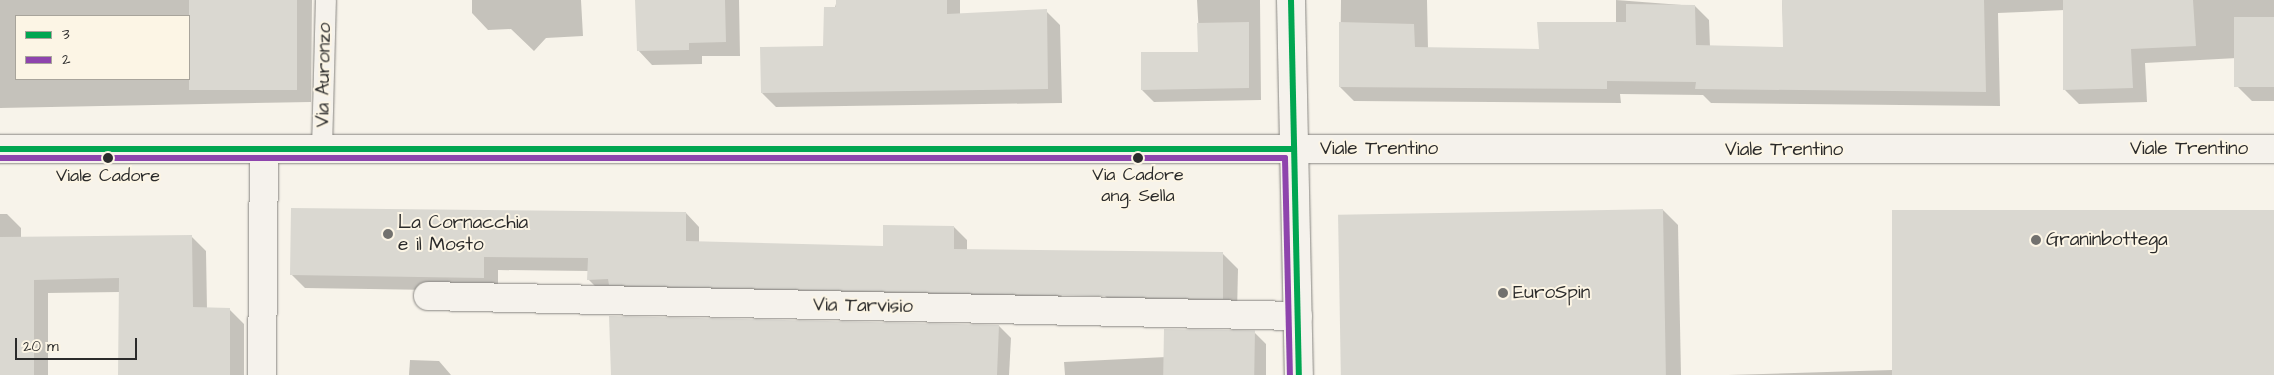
<!DOCTYPE html>
<style>
body{margin:0}
#map{position:relative;width:2274px;height:375px;overflow:hidden;background:#f7f3ea;font-family:"Architects Daughter",sans-serif}
div>[style]{position:absolute}
.shadow>*{inset:0;background:#0003}
.building>*{inset:0;background:#dad8d1;transform-origin:0 0}
.roads{filter:drop-shadow(0 0 1px #878581) drop-shadow(0 0 1px #878581)}
.service>*{height:20px;margin:-10px;padding:0 10px;transform-origin:10px;border-radius:10px;background:#f5f2ec}
.minor>*{height:28px;margin:-14px;padding:0 14px;transform-origin:14px;border-radius:14px;background:#f5f2ec}
.tertiary>*{height:28px;margin:-14px;padding:0 14px;transform-origin:14px;border-radius:14px;background:#f5f2ec}
.bus-1>*{height:6px;margin:-3px;padding:0 3px;transform-origin:3px;border-radius:3px;background:#00a651}
.bus-2>*{height:6px;margin:-3px;padding:0 3px;transform-origin:3px;border-radius:3px;background:#8e44ad}
.dots>*{width:14px;height:14px;translate:-50% -50%;box-sizing:border-box;border:2px solid #fcf5e5;border-radius:50%}
span{translate:-50% -50%;white-space:nowrap;text-align:center;line-height:1.15;-webkit-text-stroke:4px #fcf5e5;paint-order:stroke}
.bus-label{font-size:18px;color:#2b2b2b}
.street-label{font-size:19px;color:#2b2b2b}
.poi-label{font-size:19px;color:#2b2b2b}
.left{translate:0 -50%;text-align:left}
.legend{position:absolute;left:15px;top:15px;width:175px;height:65px;box-sizing:border-box;background:#fcf5e5;border:1px solid #a8a49b;margin:0;padding:6px 9px;list-style:none;font-size:15px;color:#2b2b2b}
.legend li{display:flex;align-items:center;gap:10px;height:25px}
.legend b{width:25px;border:1px solid #a8a49b}
.scale{position:absolute;left:15px;top:338px;width:122px;height:22px;box-sizing:border-box;border:2px solid #2b2b2b;border-top:0;padding-left:6px;font-size:15px;line-height:18px;white-space:nowrap;color:#2b2b2b;-webkit-text-stroke:4px #fcf5e5;paint-order:stroke}
</style>
<div id="map">
<div class="shadow">
<div style="clip-path:polygon(evenodd,0 0,312px 0,311px 102px,0 108px,0 0,16px 16px,189px 16px,189px 79px,16px 79px,16px 16px)"></div>
<div style="clip-path:polygon(472px 0,581px 0,583px 36px,546px 38px,534px 51px,511px 29px,488px 30px,472px 13px)"></div>
<div style="clip-path:polygon(637px 0,739px 0,740px 56px,702px 56px,702px 64px,652px 65px,638px 50px)"></div>
<div style="clip-path:polygon(837px 0,960px 0,960px 15px,1046px 11px,1060px 25px,1062px 103px,776px 107px,762px 93px,824px 48px)"></div>
<div style="clip-path:polygon(1197px 0,1260px 0,1261px 100px,1154px 102px,1142px 90px,1200px 53px)"></div>
<div style="clip-path:polygon(1341px 0,1427px 0,1428px 49px,1541px 50px,1616px 24px,1616px 0,1695px 6px,1709px 20px,1710px 47px,1784px 48px,1782px 0,2274px 0,2274px 101px,2252px 101px,2237px 86px,2237px 58px,2145px 63px,2147px 102px,2079px 104px,2065px 90px,2065px 10px,1998px 13px,2000px 106px,1711px 103px,1703px 95px,1620px 94px,1621px 103px,1354px 101px,1340px 87px)"></div>
<div style="clip-path:polygon(1663px 210px,1678px 225px,1681px 375px,1345px 375px)"></div>
<div style="clip-path:polygon(2274px 211px,2274px 375px,1728px 375px,1892px 370px)"></div>
<div style="clip-path:polygon(686px 213px,699px 227px,699px 243px,884px 247px,954px 227px,967px 240px,967px 251px,1063px 265px,1061px 308px,602px 293px,588px 279px,588px 271px,498px 270px,498px 291px,305px 288px,291px 274px)"></div>
<div style="clip-path:polygon(0 214px,7px 214px,21px 228px,21px 238px,191px 236px,206px 251px,207px 309px,229px 309px,244px 324px,244px 375px,119px 375px,120px 292px,48px 293px,48px 375px,0 375px)"></div>
<div style="clip-path:polygon(1223px 254px,1238px 269px,1237px 313px,1119px 310px,1104px 295px)"></div>
<div style="clip-path:polygon(999px 326px,1011px 338px,1009px 375px,612px 375px)"></div>
<div style="clip-path:polygon(1254px 332px,1266px 344px,1266px 375px,1065px 375px,1064px 362px,1166px 357px)"></div>
<div style="clip-path:polygon(410px 360px,439px 361px,451px 375px,409px 375px)"></div>
</div>
<div class="building">
<div style="left:189px;top:0;width:108px;height:90px"></div>
<div style="clip-path:polygon(635px 0,725px 0,726px 42px,689px 43px,689px 50px,637px 51px)"></div>
<div style="clip-path:polygon(836px 0,947px 0,947px 14px,1047px 9px,1048px 89px,761px 93px,760px 47px,823px 46px,824px 7px,836px 7px)"></div>
<div style="clip-path:polygon(1782px 0,1984px 0,1986px 92px,1695px 89px,1696px 82px,1607px 81px,1607px 89px,1339px 87px,1339px 22px,1414px 24px,1415px 47px,1539px 49px,1537px 22px,1626px 22px,1626px 4px,1695px 5px,1696px 45px,1783px 47px)"></div>
<div style="clip-path:polygon(2063px 0,2193px 0,2196px 46px,2131px 49px,2133px 88px,2063px 90px)"></div>
<div style="left:2234px;top:17px;width:40px;height:70px"></div>
<div style="clip-path:polygon(1249px 22px,1249px 88px,1141px 90px,1141px 52px,1198px 52px,1197px 23px)"></div>
<div style="clip-path:polygon(291px 208px,686px 212px,686px 241px,883px 246px,883px 225px,954px 226px,954px 249px,1223px 252px,1223px 299px,609px 285px,608px 279px,587px 280px,588px 258px,484px 257px,484px 278px,290px 275px)"></div>
<div style="left:1663px;top:209px;width:166px;height:325px;rotate:89deg"></div>
<div style="left:2274px;top:210px;width:165px;height:382px;rotate:90deg"></div>
<div style="clip-path:polygon(192px 235px,193px 307px,230px 308px,230px 375px,118px 375px,119px 278px,34px 280px,34px 375px,0 375px,0 237px)"></div>
<div style="clip-path:polygon(609px 316px,999px 325px,997px 375px,611px 375px)"></div>
<div style="left:1164px;top:329px;width:91px;height:46px;rotate:1deg"></div>
</div>
<div class="roads">
<div class="service">
<div style="left:322px;top:149px;width:149px;rotate:-88.5deg"></div>
</div>
<div class="minor">
<div style="left:428px;top:296px;width:870px;rotate:1.32deg"></div>
<div style="left:262px;top:375px;width:226px;rotate:-89.5deg"></div>
</div>
<div class="tertiary">
<div style="left:1291px;top:0;width:375px;rotate:88.8deg"></div>
<div style="left:0;top:149px;width:2274px"></div>
</div>
</div>
<div class="bus-1">
<div style="left:1291px;top:0;width:375px;rotate:88.8deg"></div>
<div style="left:0;top:149px;width:1294px"></div>
</div>
<div class="bus-2">
<div style="left:0;top:158px;width:1285px"></div>
<div style="left:1285px;top:158px;width:217px;rotate:88.7deg"></div>
</div>
<div class="dots">
<div style="left:108px;top:158px;background:#2b2b2b"></div>
<div style="left:1138px;top:158px;background:#2b2b2b"></div>
<div style="left:388px;top:234px;background:#72716e"></div>
<div style="left:2036px;top:240px;background:#72716e"></div>
<div style="left:1503px;top:293px;background:#72716e"></div>
</div>
<div class="bus-label">
<span style="left:108px;top:176px">Viale Cadore</span>
<span style="left:1138px;top:186px">Via Cadore<br>ang. Sella</span>
</div>
<div class="street-label">
<span style="left:324px;top:75px;rotate:-89deg">Via Auronzo</span>
<span style="left:1379px;top:149px">Viale Trentino</span>
<span style="left:2189px;top:149px">Viale Trentino</span>
<span style="left:1784px;top:150px">Viale Trentino</span>
<span style="left:863px;top:306px;rotate:1deg">Via Tarvisio</span>
</div>
<div class="poi-label">
<span class="left" style="left:398px;top:234px">La Cornacchia<br>e il Mosto</span>
<span class="left" style="left:2046px;top:240px">Graninbottega</span>
<span class="left" style="left:1513px;top:293px">EuroSpin</span>
</div>
<ul class="legend">
<li><b style="height:6px;background:#00a651"></b>3</li>
<li><b style="height:6px;background:#8e44ad"></b>2</li>
</ul>
<div class="scale">20 m</div>
</div>
